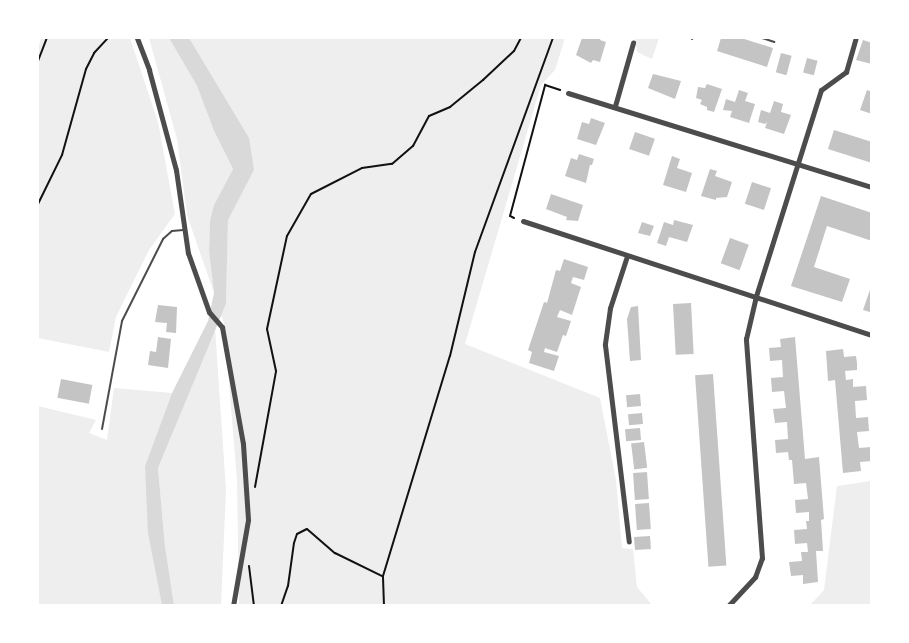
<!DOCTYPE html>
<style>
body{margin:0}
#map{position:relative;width:909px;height:643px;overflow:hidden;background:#fff;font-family:"Varela Round",sans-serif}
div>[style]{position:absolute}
.green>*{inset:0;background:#eee}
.water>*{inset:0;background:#d9d9d9}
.building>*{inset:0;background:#c4c4c4;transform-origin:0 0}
.path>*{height:2px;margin:-1px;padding:0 1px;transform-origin:1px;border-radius:1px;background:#111}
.service>*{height:2px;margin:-1px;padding:0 1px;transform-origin:1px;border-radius:1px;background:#4c4c4c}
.minor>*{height:5px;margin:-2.5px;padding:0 2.5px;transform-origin:2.5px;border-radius:2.5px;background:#4c4c4c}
span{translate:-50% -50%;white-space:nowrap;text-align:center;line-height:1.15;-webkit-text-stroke:5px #fff;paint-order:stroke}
.frame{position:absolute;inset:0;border:39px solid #fff;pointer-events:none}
</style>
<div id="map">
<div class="green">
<div style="clip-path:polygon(41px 38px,130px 38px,158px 122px,175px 214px,149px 250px,116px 317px,109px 352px,38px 338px,38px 49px)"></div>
<div style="clip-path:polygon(149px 38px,169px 38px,197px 86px,214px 131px,233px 169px,214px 205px,210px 220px,209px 251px,214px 293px,187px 215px,177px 139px)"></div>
<div style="clip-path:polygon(189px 38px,565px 38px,555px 70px,541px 85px,465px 344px,600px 398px,616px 480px,622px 548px,633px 549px,637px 587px,652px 605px,239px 605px,237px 480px,224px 323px,221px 315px,226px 304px,228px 219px,254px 170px)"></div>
<div style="clip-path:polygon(635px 38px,659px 38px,652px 59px,637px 52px)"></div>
<div style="clip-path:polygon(215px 328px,226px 490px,221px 605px,174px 605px,165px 546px,158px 468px)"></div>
<div style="clip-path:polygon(114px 388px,172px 393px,145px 466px,162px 605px,38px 606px,38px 406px,96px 420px,89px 433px,107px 440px)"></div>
<div style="clip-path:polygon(871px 481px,871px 605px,810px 605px,824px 590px,837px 486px)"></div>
</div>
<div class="water">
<div style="clip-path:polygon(169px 38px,189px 38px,249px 138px,254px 170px,228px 220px,226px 304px,158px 468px,165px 546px,174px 605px,162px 605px,148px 533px,145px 466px,172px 393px,208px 321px,214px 293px,209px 251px,210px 220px,214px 205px,233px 169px,214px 131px,197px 86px)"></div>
</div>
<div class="building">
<div style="clip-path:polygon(582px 38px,601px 38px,600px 40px,606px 42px,600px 62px,593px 60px,591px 63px,576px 55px)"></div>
<div style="clip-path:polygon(721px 38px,741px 38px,773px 48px,767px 67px,717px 51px)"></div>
<div style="clip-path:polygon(863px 40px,872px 43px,872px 64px,856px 60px)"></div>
<div style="left:781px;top:53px;width:11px;height:20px;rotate:15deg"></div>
<div style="left:807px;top:58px;width:11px;height:15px;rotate:15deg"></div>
<div style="clip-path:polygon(653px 74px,681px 81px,675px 99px,648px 88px)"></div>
<div style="clip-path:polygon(707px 84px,722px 89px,714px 112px,707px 110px,707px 107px,700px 104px,702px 100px,696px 98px,698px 87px,705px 88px)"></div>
<div style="clip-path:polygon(739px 90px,748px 93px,745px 101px,755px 104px,749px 123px,730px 117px,732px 111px,723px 110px,726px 99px,735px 102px)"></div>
<div style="clip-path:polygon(867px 90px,872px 92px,872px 114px,860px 110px)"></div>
<div style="clip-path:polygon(774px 101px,783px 104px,781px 112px,791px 115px,784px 134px,765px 128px,767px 122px,765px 124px,758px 122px,761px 110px,770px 113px)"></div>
<div style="clip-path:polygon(591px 118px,605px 123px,596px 145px,577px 139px,582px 122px,589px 124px)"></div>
<div style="clip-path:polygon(834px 130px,872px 142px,872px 163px,828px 149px)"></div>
<div style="left:635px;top:132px;width:21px;height:18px;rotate:19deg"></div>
<div style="clip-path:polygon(579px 154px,594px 159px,592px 165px,590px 165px,586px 183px,565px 176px,571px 158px,577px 160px)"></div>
<div style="clip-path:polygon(672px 156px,680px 159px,677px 168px,692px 173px,686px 192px,663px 185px)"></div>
<div style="clip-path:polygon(710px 169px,717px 171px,715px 176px,732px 182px,727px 197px,716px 198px,716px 200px,701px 196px)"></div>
<div style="left:752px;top:182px;width:20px;height:23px;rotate:18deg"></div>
<div style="clip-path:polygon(551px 194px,583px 205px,578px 221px,566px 220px,567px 217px,546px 209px)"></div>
<div style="clip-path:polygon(821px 196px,872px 213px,872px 241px,827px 226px,826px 229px,814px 267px,850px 279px,842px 302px,791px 286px)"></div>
<div style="clip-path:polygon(674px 220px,693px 225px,687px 242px,669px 237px,666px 246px,657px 243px,664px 222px,673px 225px)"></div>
<div style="clip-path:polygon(642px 222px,654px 226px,650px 236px,638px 233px)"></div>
<div style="left:730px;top:238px;width:20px;height:27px;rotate:20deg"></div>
<div style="clip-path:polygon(564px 259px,588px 267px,584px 280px,573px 277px,571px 283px,581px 287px,572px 315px,560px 310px,557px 317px,571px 321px,566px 336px,563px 335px,557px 352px,545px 348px,544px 352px,559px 356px,554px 371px,529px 363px,532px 352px,528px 350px,544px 302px,547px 303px,556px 270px,560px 271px)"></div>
<div style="clip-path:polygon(872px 284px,872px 307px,870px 312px,863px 310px)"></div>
<div style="left:691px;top:303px;width:51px;height:18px;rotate:87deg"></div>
<div style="clip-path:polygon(158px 305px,177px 307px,176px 333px,166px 332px,167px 323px,155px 322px)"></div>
<div style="clip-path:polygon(638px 306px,641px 360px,630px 361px,627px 319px,631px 307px)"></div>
<div style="clip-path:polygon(158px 337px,171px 339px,168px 368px,148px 365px,150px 351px,156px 352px)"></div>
<div style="clip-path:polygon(795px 337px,805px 459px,819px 457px,824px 519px,821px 520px,823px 551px,816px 551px,818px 582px,803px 584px,803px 575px,791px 576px,789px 562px,802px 561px,801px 552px,808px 552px,807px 543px,795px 544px,794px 530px,807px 529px,806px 521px,809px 521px,809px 512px,796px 513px,795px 500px,808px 499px,806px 483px,794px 484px,792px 460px,789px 460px,788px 452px,776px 453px,775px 440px,788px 439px,787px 422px,775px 423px,773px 409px,786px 408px,784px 391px,772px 392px,771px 378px,783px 377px,782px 360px,770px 361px,769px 348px,781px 347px,780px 339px)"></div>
<div style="clip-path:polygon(843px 349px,844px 357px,856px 356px,857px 363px,857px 370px,845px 371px,846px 380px,853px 379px,853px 387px,866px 386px,867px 400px,855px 401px,856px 418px,868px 417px,869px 431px,857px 432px,859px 448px,871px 447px,872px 461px,860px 462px,861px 471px,843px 473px,835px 380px,828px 381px,826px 351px)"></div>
<div style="left:713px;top:374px;width:192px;height:18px;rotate:86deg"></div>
<div style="left:61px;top:379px;width:32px;height:19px;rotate:11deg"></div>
<div style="left:640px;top:394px;width:12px;height:14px;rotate:85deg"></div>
<div style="left:642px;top:413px;width:11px;height:14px;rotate:85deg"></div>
<div style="left:640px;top:428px;width:12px;height:15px;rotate:85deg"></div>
<div style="left:644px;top:442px;width:26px;height:13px;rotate:83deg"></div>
<div style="left:647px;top:472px;width:27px;height:14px;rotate:86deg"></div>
<div style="left:649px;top:503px;width:26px;height:14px;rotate:86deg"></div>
<div style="left:650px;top:536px;width:13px;height:16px;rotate:86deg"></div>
</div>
<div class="path">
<div style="left:38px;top:61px;width:25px;rotate:-69deg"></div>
<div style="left:38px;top:204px;width:55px;rotate:-63.9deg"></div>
<div style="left:62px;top:155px;width:89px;rotate:-74.4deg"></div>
<div style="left:86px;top:69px;width:18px;rotate:-63deg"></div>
<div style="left:94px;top:53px;width:21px;rotate:-47deg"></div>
<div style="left:514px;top:218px;width:4px;rotate:-153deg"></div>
<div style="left:510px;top:216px;width:136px;rotate:-75deg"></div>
<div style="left:545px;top:85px;width:16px;rotate:18deg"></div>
<div style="left:255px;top:487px;width:118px;rotate:-79.7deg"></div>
<div style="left:276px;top:371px;width:43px;rotate:-102.1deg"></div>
<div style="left:267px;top:329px;width:95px;rotate:-77.9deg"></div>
<div style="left:287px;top:236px;width:48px;rotate:-60.3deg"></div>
<div style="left:311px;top:194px;width:57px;rotate:-27deg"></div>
<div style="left:362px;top:168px;width:30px;rotate:-8deg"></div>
<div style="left:392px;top:164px;width:28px;rotate:-41deg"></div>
<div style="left:413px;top:146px;width:34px;rotate:-62deg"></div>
<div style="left:429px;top:116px;width:23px;rotate:-23deg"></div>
<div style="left:450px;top:107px;width:43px;rotate:-39.3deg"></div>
<div style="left:483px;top:80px;width:42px;rotate:-43.1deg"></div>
<div style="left:514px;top:51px;width:15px;rotate:-62deg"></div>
<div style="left:249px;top:566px;width:40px;rotate:82.9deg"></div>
<div style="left:281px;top:606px;width:21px;rotate:-71deg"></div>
<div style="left:288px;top:586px;width:43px;rotate:-82.1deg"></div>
<div style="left:294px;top:543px;width:9px;rotate:-72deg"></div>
<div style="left:297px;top:534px;width:11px;rotate:-27deg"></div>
<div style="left:307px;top:529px;width:37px;rotate:41deg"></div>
<div style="left:335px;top:553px;width:52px;rotate:26.1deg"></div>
<div style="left:384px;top:606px;width:30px;rotate:-92deg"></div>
<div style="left:383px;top:576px;width:230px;rotate:-73.1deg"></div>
<div style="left:450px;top:356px;width:107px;rotate:-76.5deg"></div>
<div style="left:475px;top:252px;width:228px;rotate:-70deg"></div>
</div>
<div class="service">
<div style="left:762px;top:38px;width:13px;rotate:18deg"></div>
<div style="left:692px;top:39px;width:1px;rotate:-45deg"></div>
<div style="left:102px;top:429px;width:110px;rotate:-79.5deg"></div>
<div style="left:122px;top:321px;width:92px;rotate:-63.4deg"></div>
<div style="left:163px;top:239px;width:12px;rotate:-42deg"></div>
<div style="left:172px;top:231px;width:11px;rotate:-5deg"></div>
</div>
<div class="minor">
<div style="left:137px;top:38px;width:34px;rotate:69deg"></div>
<div style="left:149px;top:70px;width:104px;rotate:74.9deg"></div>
<div style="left:176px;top:170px;width:84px;rotate:81.8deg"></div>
<div style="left:188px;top:253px;width:63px;rotate:70.4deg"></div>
<div style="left:209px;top:312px;width:20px;rotate:49deg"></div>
<div style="left:222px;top:327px;width:119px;rotate:79.8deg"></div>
<div style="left:243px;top:444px;width:76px;rotate:86.2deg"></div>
<div style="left:248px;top:520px;width:87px;rotate:99.9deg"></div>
<div style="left:568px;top:93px;width:318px;rotate:17.2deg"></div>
<div style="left:615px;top:106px;width:66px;rotate:-74.1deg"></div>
<div style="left:523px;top:221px;width:367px;rotate:18.1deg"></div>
<div style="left:627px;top:256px;width:55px;rotate:108.1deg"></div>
<div style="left:610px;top:308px;width:37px;rotate:98deg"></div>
<div style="left:605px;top:345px;width:198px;rotate:83.1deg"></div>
<div style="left:728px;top:606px;width:40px;rotate:-47deg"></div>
<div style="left:755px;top:577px;width:20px;rotate:-70deg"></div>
<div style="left:762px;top:558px;width:220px;rotate:-94.2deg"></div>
<div style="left:746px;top:339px;width:44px;rotate:-76.9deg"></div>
<div style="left:756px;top:296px;width:216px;rotate:-72.5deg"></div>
<div style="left:821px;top:90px;width:31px;rotate:-36deg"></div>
<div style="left:846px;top:72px;width:35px;rotate:-74deg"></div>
</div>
<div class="frame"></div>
</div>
